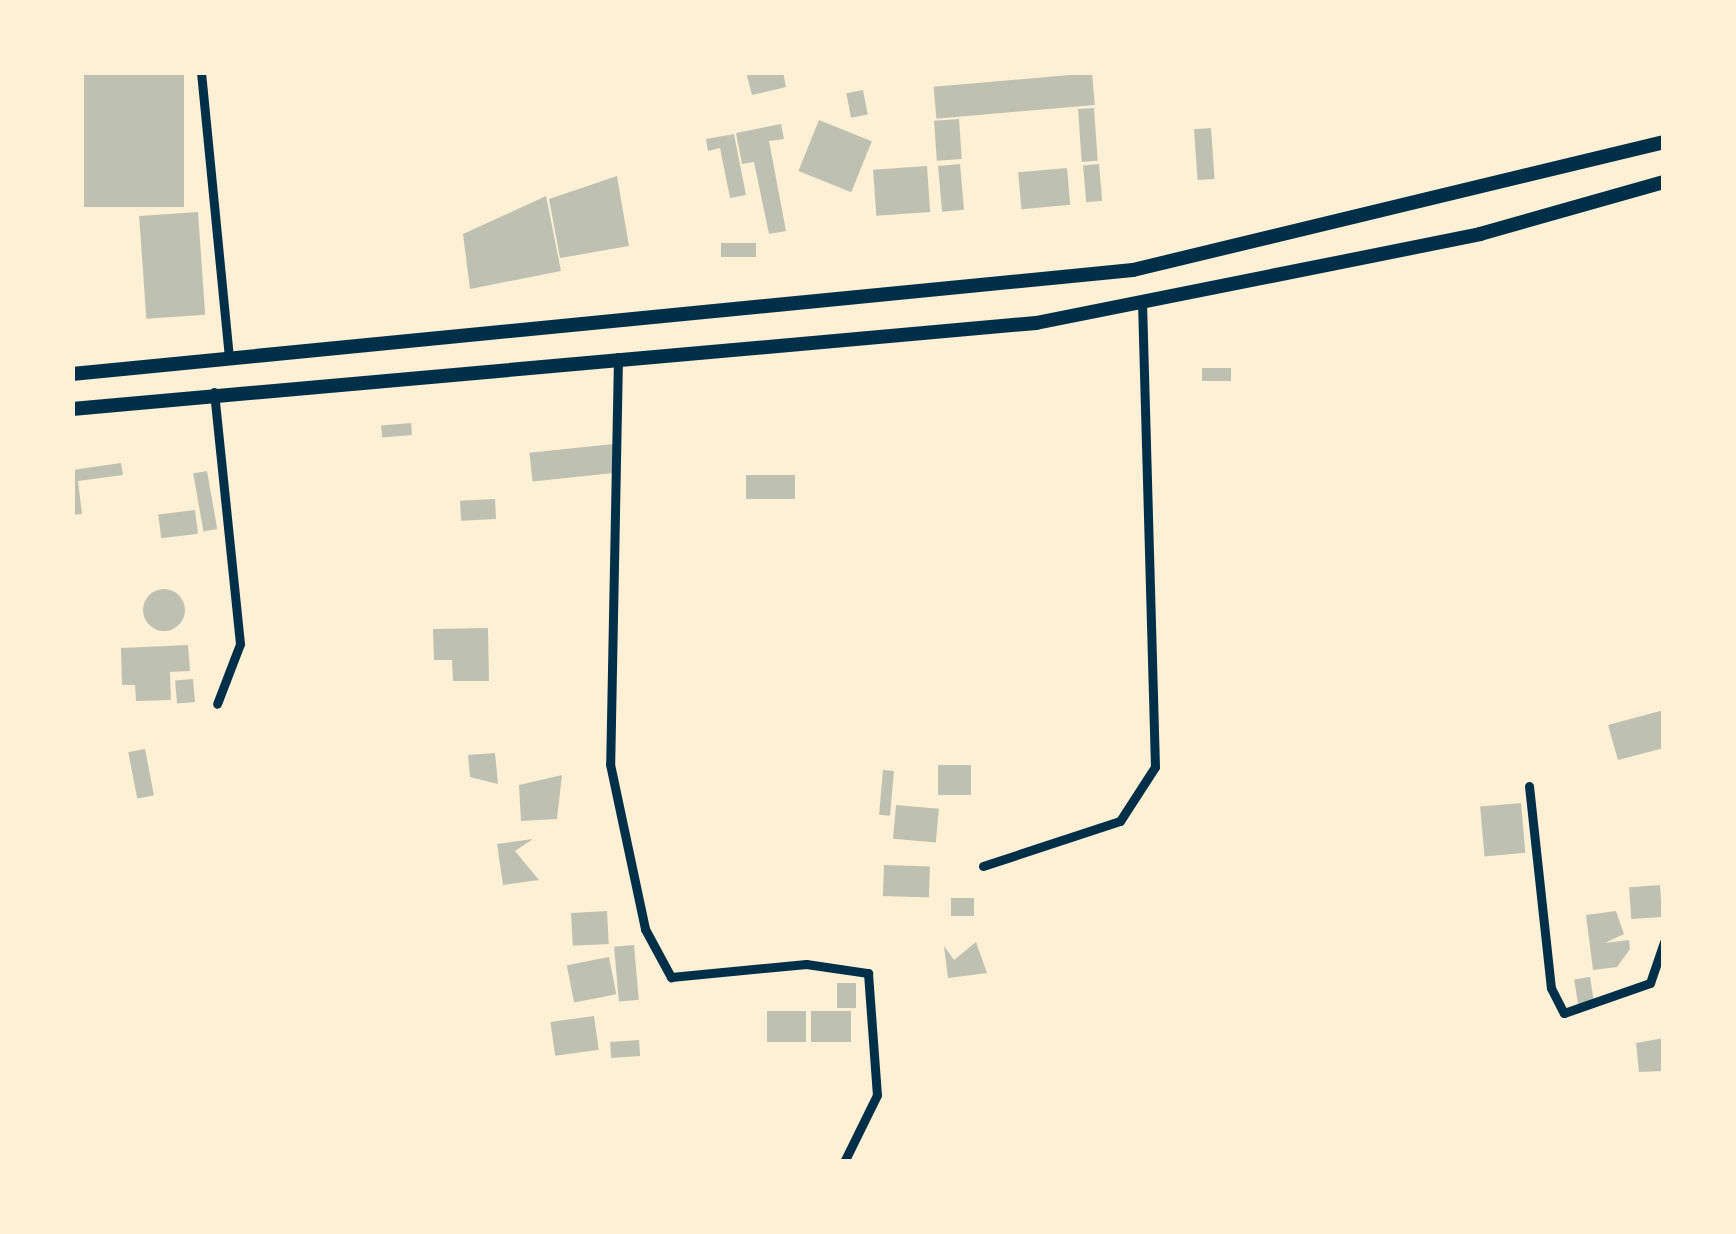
<!DOCTYPE html>
<style>
body{margin:0}
#map{position:relative;width:1736px;height:1234px;overflow:hidden;background:#fdf0d5;font-family:Inter,sans-serif}
div>[style]{position:absolute}
.building>*{inset:0;background:#bec0b2;transform-origin:0 0}
.round{border-radius:50%}
.minor>*{height:9px;margin:-4.5px;padding:0 4.5px;transform-origin:4.5px;border-radius:4.5px;background:#003049}
.trunk>*{height:14px;margin:-7px;padding:0 7px;transform-origin:7px;border-radius:7px;background:#003049}
span{translate:-50% -50%;white-space:nowrap;text-align:center;line-height:1.15;-webkit-text-stroke:9px #fdf0d5;paint-order:stroke}
.frame{position:absolute;inset:0;border:75px solid #fdf0d5;pointer-events:none}
</style>
<div id="map">
<div class="building">
<div style="left:84px;top:72px;width:100px;height:135px"></div>
<div style="clip-path:polygon(746px 72px,783px 72px,786px 87px,752px 95px)"></div>
<div style="left:1092px;top:73px;width:32px;height:159px;rotate:85deg"></div>
<div style="left:863px;top:90px;width:25px;height:17px;rotate:79deg"></div>
<div style="left:1094px;top:108px;width:53px;height:16px;rotate:86deg"></div>
<div style="left:959px;top:119px;width:40px;height:25px;rotate:86deg"></div>
<div style="left:819px;top:120px;width:57px;height:55px;rotate:22deg"></div>
<div style="clip-path:polygon(781px 124px,784px 139px,769px 141px,786px 231px,769px 234px,754px 162px,742px 164px,736px 133px)"></div>
<div style="left:1211px;top:128px;width:51px;height:17px;rotate:86deg"></div>
<div style="clip-path:polygon(734px 134px,746px 195px,730px 198px,720px 148px,708px 151px,706px 139px)"></div>
<div style="left:960px;top:164px;width:46px;height:22px;rotate:85deg"></div>
<div style="left:1099px;top:164px;width:37px;height:16px;rotate:85deg"></div>
<div style="left:927px;top:166px;width:46px;height:54px;rotate:86deg"></div>
<div style="left:1067px;top:168px;width:37px;height:49px;rotate:85deg"></div>
<div style="clip-path:polygon(617px 176px,629px 246px,560px 258px,549px 199px)"></div>
<div style="clip-path:polygon(546px 196px,561px 271px,470px 289px,463px 234px)"></div>
<div style="left:198px;top:212px;width:103px;height:59px;rotate:86deg"></div>
<div style="left:756px;top:243px;width:14px;height:35px;rotate:90deg"></div>
<div style="left:1202px;top:368px;width:29px;height:13px"></div>
<div style="left:411px;top:423px;width:12px;height:30px;rotate:85deg"></div>
<div style="left:613px;top:444px;width:29px;height:84px;rotate:84deg"></div>
<div style="clip-path:polygon(121px 463px,123px 475px,78px 481px,82px 514px,72px 515px,72px 470px)"></div>
<div style="left:207px;top:471px;width:59px;height:14px;rotate:80deg"></div>
<div style="left:746px;top:475px;width:49px;height:24px"></div>
<div style="left:495px;top:499px;width:20px;height:35px;rotate:87deg"></div>
<div style="left:195px;top:510px;width:24px;height:37px;rotate:83deg"></div>
<div class="round" style="left:143px;top:589px;width:42px;height:42px"></div>
<div style="clip-path:polygon(488px 628px,489px 681px,453px 681px,452px 660px,434px 660px,433px 629px)"></div>
<div style="clip-path:polygon(188px 645px,190px 671px,170px 672px,171px 700px,136px 701px,135px 685px,122px 685px,121px 648px)"></div>
<div style="left:193px;top:679px;width:23px;height:18px;rotate:85deg"></div>
<div style="clip-path:polygon(1664px 710px,1664px 748px,1618px 760px,1608px 725px)"></div>
<div style="left:145px;top:749px;width:47px;height:17px;rotate:79deg"></div>
<div style="clip-path:polygon(495px 753px,498px 784px,470px 777px,468px 755px)"></div>
<div style="left:938px;top:765px;width:33px;height:30px"></div>
<div style="left:883px;top:770px;width:11px;height:45px;rotate:5deg"></div>
<div style="clip-path:polygon(562px 775px,557px 819px,521px 821px,519px 785px)"></div>
<div style="left:1521px;top:803px;width:50px;height:41px;rotate:85deg"></div>
<div style="left:896px;top:805px;width:43px;height:34px;rotate:5deg"></div>
<div style="clip-path:polygon(533px 839px,515px 851px,539px 880px,503px 885px,497px 844px)"></div>
<div style="left:884px;top:865px;width:46px;height:31px;rotate:2deg"></div>
<div style="left:1660px;top:885px;width:32px;height:31px;rotate:86deg"></div>
<div style="left:951px;top:898px;width:23px;height:18px"></div>
<div style="left:607px;top:911px;width:33px;height:36px;rotate:87deg"></div>
<div style="clip-path:polygon(1616px 911px,1624px 934px,1605px 943px,1629px 940px,1630px 949px,1617px 967px,1593px 970px,1586px 915px)"></div>
<div style="clip-path:polygon(976px 942px,987px 973px,948px 978px,944px 946px,954px 960px)"></div>
<div style="left:634px;top:945px;width:55px;height:20px;rotate:85deg"></div>
<div style="left:609px;top:957px;width:38px;height:43px;rotate:79deg"></div>
<div style="left:1590px;top:977px;width:26px;height:16px;rotate:81deg"></div>
<div style="left:837px;top:983px;width:19px;height:25px"></div>
<div style="left:767px;top:1011px;width:39px;height:31px"></div>
<div style="left:811px;top:1011px;width:40px;height:31px"></div>
<div style="left:594px;top:1016px;width:34px;height:44px;rotate:82deg"></div>
<div style="clip-path:polygon(1664px 1038px,1664px 1071px,1639px 1072px,1636px 1043px)"></div>
<div style="left:639px;top:1040px;width:16px;height:29px;rotate:86deg"></div>
</div>
<div class="minor">
<div style="left:201px;top:72px;width:287px;rotate:84.4deg"></div>
<div style="left:618px;top:357px;width:407px;rotate:91.1deg"></div>
<div style="left:610px;top:764px;width:169px;rotate:78deg"></div>
<div style="left:645px;top:929px;width:55px;rotate:61.6deg"></div>
<div style="left:671px;top:977px;width:136px;rotate:-5.5deg"></div>
<div style="left:806px;top:964px;width:63px;rotate:8.3deg"></div>
<div style="left:868px;top:973px;width:122px;rotate:85.8deg"></div>
<div style="left:877px;top:1095px;width:75px;rotate:116.2deg"></div>
<div style="left:214px;top:392px;width:253px;rotate:84.1deg"></div>
<div style="left:240px;top:644px;width:64px;rotate:111deg"></div>
<div style="left:1529px;top:786px;width:203px;rotate:83.8deg"></div>
<div style="left:1551px;top:988px;width:28px;rotate:63deg"></div>
<div style="left:1564px;top:1013px;width:91px;rotate:-19.2deg"></div>
<div style="left:1650px;top:983px;width:43px;rotate:-71.1deg"></div>
<div style="left:983px;top:866px;width:144px;rotate:-18.2deg"></div>
<div style="left:1120px;top:821px;width:64px;rotate:-57.1deg"></div>
<div style="left:1155px;top:767px;width:463px;rotate:-91.6deg"></div>
</div>
<div class="trunk">
<div style="left:72px;top:374px;width:1066px;rotate:-5.6deg"></div>
<div style="left:1133px;top:270px;width:546px;rotate:-13.55deg"></div>
<div style="left:72px;top:409px;width:968px;rotate:-5.1deg"></div>
<div style="left:1036px;top:323px;width:453px;rotate:-11.3deg"></div>
<div style="left:1480px;top:234px;width:191px;rotate:-15.8deg"></div>
</div>
<div class="frame"></div>
</div>
